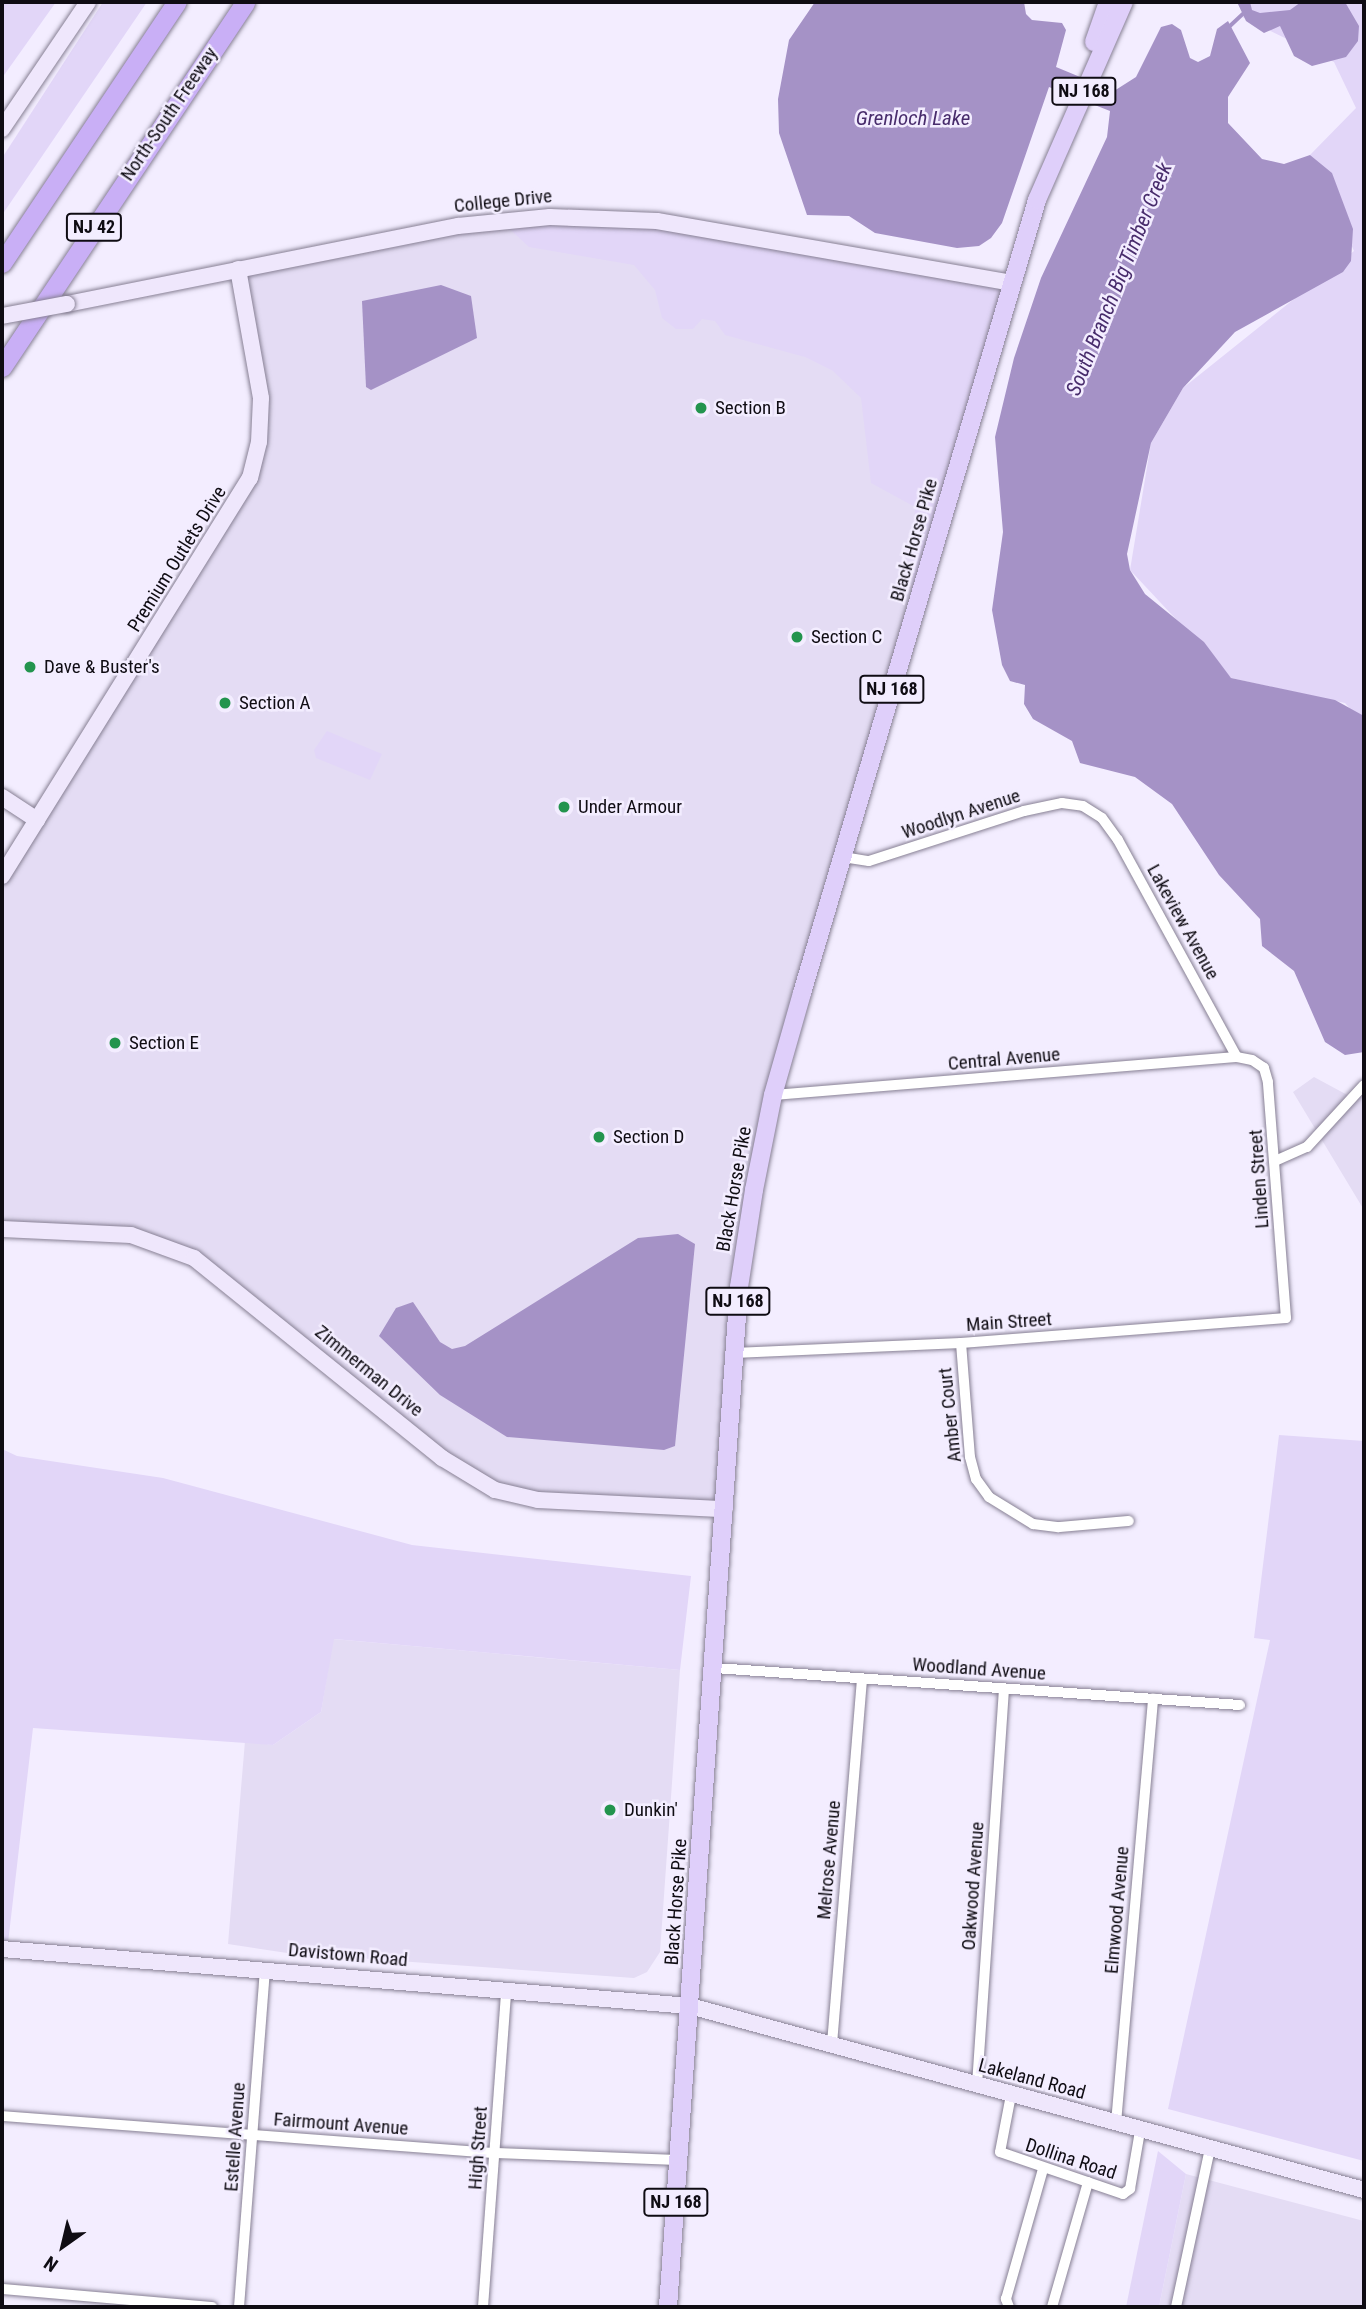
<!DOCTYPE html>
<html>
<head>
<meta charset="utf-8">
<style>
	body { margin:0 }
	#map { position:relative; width:1366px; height:2309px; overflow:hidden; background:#f3edff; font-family:"Roboto Condensed",sans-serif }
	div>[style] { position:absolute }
	.built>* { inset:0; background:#e4dcf4 }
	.green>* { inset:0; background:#e2d6f8 }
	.water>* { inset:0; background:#a592c6 }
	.stream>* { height:3.5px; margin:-1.75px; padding:0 1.75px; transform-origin:1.75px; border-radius:1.75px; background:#a592c6 }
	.roads { filter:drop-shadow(0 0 2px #878094) drop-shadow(0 0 2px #878094) }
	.street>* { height:10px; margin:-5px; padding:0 5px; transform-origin:5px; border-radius:5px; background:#fff }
	.secondary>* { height:16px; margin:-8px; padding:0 8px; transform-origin:8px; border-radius:8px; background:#efe7fc }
	.primary>* { height:18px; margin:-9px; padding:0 9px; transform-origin:9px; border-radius:9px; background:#dfcffa }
	.highway>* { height:19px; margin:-9.5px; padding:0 9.5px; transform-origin:9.5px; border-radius:9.5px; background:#c9aff6 }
	.bridges { filter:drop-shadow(0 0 2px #878094) drop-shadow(0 0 2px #878094) }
	.secondary-bridge>* { height:16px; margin:-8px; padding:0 8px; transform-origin:8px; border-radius:8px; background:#efe7fc }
	.dots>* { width:19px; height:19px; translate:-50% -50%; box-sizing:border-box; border:4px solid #f3edff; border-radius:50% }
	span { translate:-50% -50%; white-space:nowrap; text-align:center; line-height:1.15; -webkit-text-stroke:5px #f3edff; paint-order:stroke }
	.shield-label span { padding:2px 5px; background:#f3edff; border:2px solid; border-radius:5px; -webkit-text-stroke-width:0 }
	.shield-label { font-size:18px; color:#0f0c13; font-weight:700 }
	.street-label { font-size:19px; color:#0f0c13 }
	.poi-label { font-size:19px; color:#0f0c13 }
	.left { translate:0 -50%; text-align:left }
	.water-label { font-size:21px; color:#482c6c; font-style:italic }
	.frame { position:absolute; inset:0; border:4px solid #0f0c13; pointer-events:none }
	.north { position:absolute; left:28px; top:2211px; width:70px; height:70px; -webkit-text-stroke:5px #f3edff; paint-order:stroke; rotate:214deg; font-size:19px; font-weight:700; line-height:28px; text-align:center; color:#0f0c13 }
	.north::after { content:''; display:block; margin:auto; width:24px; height:32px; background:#0f0c13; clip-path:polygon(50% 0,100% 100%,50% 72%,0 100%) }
</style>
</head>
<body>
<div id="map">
	<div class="built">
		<i style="clip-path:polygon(550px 217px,1012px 283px,754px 1190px,725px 1509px,495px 1490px,173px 1247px,2px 1229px,2px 876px,210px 544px,259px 442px,238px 269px)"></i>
		<i style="clip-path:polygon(1314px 1077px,1353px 1098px,1364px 1085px,1364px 1210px,1293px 1092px)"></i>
		<i style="clip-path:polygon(333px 1639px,680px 1670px,660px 1952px,647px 1972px,634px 1978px,287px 1953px,228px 1944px,245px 1741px,273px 1745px,321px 1712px)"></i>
		<i style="clip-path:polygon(1186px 2174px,1364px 2221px,1364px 2307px,1159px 2307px)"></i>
	</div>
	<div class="green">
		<i style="clip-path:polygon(2px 2px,56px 2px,2px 78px)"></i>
		<i style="clip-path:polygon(103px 2px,147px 2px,2px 215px,2px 158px)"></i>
		<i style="clip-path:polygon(1242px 2px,1364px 2px,1364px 724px,1345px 703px,1231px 678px,1130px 570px,1151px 443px,1183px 388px,1354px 251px,1310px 155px,1356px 108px,1334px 62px,1242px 17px)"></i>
		<i style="clip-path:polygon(596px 216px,1012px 283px,911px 626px,915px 507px,871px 483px,861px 398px,833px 371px,805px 357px,725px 335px,715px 321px,702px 319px,693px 329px,676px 329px,662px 318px,655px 290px,634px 265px,529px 247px,501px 221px)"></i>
		<i style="clip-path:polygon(327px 731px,382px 754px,370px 780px,316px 758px,314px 750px)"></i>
		<i style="clip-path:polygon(1279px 1435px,1364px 1441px,1364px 2161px,1168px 2109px,1270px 1640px,1254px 1638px)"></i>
		<i style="clip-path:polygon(2px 1449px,17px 1456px,163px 1478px,412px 1545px,691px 1576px,680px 1670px,334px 1639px,321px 1712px,273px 1745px,33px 1728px,8px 1943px,2px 1942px)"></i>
		<i style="clip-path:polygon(1158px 2151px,1186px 2174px,1159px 2307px,1126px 2307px)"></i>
	</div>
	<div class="water">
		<i style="clip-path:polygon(815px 2px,1024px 2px,1026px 14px,1032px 20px,1062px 23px,1066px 30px,1056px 67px,1114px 91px,1136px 77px,1161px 27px,1172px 24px,1181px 30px,1190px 58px,1198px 62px,1210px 56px,1217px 29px,1228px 21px,1250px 63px,1228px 97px,1228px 123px,1262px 159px,1284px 164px,1310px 155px,1332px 173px,1353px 229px,1351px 261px,1343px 272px,1235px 332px,1183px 388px,1151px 443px,1127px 554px,1130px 570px,1145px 594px,1204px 642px,1231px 678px,1335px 700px,1364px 716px,1364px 1052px,1345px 1055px,1325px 1042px,1294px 971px,1262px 946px,1260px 919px,1219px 875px,1172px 804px,1135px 777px,1080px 763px,1072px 741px,1033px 719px,1024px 704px,1025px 685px,1010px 681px,1002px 665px,992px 610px,1003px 532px,995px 437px,1014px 358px,1041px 278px,1107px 137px,1110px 111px,1049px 87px,1002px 223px,991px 238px,979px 246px,957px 248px,875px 233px,849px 216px,807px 215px,779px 133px,778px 99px,789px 40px)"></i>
		<i style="clip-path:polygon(1237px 2px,1250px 2px,1252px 10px,1260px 13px,1290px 10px,1301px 2px,1345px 2px,1359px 26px,1358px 41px,1346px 57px,1312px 66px,1294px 56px,1280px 26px,1264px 33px,1246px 21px)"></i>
		<i style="clip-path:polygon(441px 285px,471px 296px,477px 338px,371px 390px,366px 387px,362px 301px)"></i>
		<i style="clip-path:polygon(678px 1234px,695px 1244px,675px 1446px,664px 1450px,507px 1437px,440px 1395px,379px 1336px,396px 1308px,413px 1302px,440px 1342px,452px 1349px,465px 1346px,638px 1238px)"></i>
	</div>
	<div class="stream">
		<i style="left:1230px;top:26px;width:19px;rotate:-43deg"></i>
	</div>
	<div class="roads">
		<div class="street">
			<i style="left:843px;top:857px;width:26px;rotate:9deg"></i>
			<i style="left:869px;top:861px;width:163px;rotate:-17.9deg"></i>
			<i style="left:1024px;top:811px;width:39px;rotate:-12deg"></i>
			<i style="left:1062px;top:803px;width:21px;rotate:8deg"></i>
			<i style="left:1083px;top:806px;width:22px;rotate:32deg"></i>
			<i style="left:1102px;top:818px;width:27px;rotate:54deg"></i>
			<i style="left:1118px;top:840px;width:247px;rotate:61.3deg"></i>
			<i style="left:1275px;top:1161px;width:35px;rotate:-24deg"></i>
			<i style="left:1307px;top:1147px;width:84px;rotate:-47.4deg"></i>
			<i style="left:961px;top:1343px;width:114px;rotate:85.5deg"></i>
			<i style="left:970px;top:1457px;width:23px;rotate:75deg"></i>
			<i style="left:976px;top:1479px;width:22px;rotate:54deg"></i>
			<i style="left:989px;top:1497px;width:52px;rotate:31.5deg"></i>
			<i style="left:1033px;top:1524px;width:26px;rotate:7deg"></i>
			<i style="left:1059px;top:1527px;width:70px;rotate:-4.9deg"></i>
			<i style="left:734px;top:1353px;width:227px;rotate:-2.5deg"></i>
			<i style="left:961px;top:1343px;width:326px;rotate:-4.4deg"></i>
			<i style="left:1286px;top:1318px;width:237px;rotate:-94.4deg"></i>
			<i style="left:1268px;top:1082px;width:15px;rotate:-106deg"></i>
			<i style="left:1264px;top:1068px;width:14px;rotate:-146deg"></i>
			<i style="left:1252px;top:1060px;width:15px;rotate:-169deg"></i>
			<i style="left:1237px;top:1057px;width:466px;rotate:175.3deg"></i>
			<i style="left:715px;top:1668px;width:526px;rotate:4.03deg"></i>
			<i style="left:832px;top:2044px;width:366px;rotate:-85.3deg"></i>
			<i style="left:977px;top:2085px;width:397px;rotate:-86.1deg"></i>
			<i style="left:1011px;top:2095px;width:58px;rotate:100.9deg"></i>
			<i style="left:1000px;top:2152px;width:130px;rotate:18.9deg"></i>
			<i style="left:1123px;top:2194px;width:9px;rotate:-36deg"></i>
			<i style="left:1130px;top:2189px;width:59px;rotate:-80.2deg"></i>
			<i style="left:2px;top:2116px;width:494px;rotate:4.3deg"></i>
			<i style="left:495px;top:2153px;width:184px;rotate:2.2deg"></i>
			<i style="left:1116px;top:2123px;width:426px;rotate:-85deg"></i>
			<i style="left:2px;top:2289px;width:211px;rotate:4.9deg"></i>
			<i style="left:239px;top:2307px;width:339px;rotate:-85.6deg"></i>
			<i style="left:483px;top:2307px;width:317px;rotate:-85.8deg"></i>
			<i style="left:1009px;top:2307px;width:9px;rotate:-111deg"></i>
			<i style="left:1006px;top:2299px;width:135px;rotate:-74.1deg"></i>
			<i style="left:1052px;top:2307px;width:130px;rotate:-73.9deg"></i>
			<i style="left:1176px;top:2307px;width:163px;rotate:-77.9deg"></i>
		</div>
		<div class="secondary">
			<i style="left:2px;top:129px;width:153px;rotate:-55.9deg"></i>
			<i style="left:67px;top:304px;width:399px;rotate:-11.3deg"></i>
			<i style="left:458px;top:226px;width:92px;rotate:-5.6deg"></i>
			<i style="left:550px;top:217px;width:107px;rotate:2.1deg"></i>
			<i style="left:657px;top:221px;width:360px;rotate:9.9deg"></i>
			<i style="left:2px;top:797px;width:42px;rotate:33.3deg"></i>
			<i style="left:2px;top:876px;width:469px;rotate:-58.1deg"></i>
			<i style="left:250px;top:478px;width:37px;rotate:-76deg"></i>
			<i style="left:259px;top:442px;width:44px;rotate:-87.4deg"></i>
			<i style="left:261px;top:398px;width:131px;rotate:-100.1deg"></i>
			<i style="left:2px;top:1229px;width:129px;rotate:2.7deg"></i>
			<i style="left:131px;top:1235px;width:67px;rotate:20.1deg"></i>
			<i style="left:194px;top:1258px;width:319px;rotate:38.9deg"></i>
			<i style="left:442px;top:1458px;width:62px;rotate:31.1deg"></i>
			<i style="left:495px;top:1490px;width:44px;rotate:13.1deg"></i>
			<i style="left:538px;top:1500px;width:187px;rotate:2.8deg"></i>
			<i style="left:2px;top:1949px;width:690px;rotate:4.74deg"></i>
			<i style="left:690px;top:2006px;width:699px;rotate:15.27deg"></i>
		</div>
		<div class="primary">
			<i style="left:1094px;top:42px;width:42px;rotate:-70.7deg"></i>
			<i style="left:668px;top:2307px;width:1022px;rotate:-86.02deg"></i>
			<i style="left:739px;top:1287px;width:98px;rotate:-81.2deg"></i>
			<i style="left:754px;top:1190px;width:97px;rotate:-78.7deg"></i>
			<i style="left:773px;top:1095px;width:106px;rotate:-74.1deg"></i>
			<i style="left:802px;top:993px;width:827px;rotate:-73.49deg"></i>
			<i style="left:1037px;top:200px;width:216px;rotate:-66.3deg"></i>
		</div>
		<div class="highway">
			<i style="left:2px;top:263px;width:314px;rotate:-56.2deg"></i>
			<i style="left:2px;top:367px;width:438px;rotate:-56.3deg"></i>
		</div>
	</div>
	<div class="bridges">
		<div class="secondary-bridge">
			<i style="left:2px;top:316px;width:66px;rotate:-10.5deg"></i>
		</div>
	</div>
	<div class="dots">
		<i style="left:701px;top:408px;background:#23944e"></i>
		<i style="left:797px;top:637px;background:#23944e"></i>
		<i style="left:30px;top:667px;background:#23944e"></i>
		<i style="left:225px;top:703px;background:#23944e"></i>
		<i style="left:564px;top:807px;background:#23944e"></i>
		<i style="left:115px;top:1043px;background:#23944e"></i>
		<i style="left:599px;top:1137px;background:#23944e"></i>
		<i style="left:610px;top:1810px;background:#23944e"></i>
	</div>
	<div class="shield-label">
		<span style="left:1084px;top:91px">NJ 168</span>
		<span style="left:94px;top:227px">NJ 42</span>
		<span style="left:892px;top:689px">NJ 168</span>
		<span style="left:738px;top:1301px">NJ 168</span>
		<span style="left:676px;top:2202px">NJ 168</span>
	</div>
	<div class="street-label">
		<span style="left:169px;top:114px;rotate:-56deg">North-South Freeway</span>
		<span style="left:503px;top:201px;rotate:-6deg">College Drive</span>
		<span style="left:914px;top:540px;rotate:-74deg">Black Horse Pike</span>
		<span style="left:177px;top:559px;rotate:-58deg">Premium Outlets Drive</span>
		<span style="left:961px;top:814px;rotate:-18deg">Woodlyn Avenue</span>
		<span style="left:1183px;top:922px;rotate:61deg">Lakeview Avenue</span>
		<span style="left:1004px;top:1059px;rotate:-5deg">Central Avenue</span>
		<span style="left:1259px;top:1179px;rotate:-94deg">Linden Street</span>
		<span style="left:734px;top:1189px;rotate:-80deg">Black Horse Pike</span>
		<span style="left:1009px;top:1322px;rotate:-4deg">Main Street</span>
		<span style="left:369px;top:1371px;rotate:39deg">Zimmerman Drive</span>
		<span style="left:950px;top:1415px;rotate:-96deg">Amber Court</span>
		<span style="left:979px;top:1669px;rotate:4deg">Woodland Avenue</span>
		<span style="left:829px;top:1860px;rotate:-85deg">Melrose Avenue</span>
		<span style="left:973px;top:1886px;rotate:-86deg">Oakwood Avenue</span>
		<span style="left:676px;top:1902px;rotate:-86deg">Black Horse Pike</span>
		<span style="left:1117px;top:1910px;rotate:-85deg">Elmwood Avenue</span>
		<span style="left:348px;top:1955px;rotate:5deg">Davistown Road</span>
		<span style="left:1032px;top:2079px;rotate:15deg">Lakeland Road</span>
		<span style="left:341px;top:2124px;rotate:4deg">Fairmount Avenue</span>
		<span style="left:235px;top:2137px;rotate:-86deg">Estelle Avenue</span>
		<span style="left:478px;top:2148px;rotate:-86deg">High Street</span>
		<span style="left:1071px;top:2159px;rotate:18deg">Dollina Road</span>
	</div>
	<div class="poi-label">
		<span class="left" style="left:715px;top:408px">Section B</span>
		<span class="left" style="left:811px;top:637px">Section C</span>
		<span class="left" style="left:44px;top:667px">Dave &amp; Buster's</span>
		<span class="left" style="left:239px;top:703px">Section A</span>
		<span class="left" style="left:578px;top:807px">Under Armour</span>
		<span class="left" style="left:129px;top:1043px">Section E</span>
		<span class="left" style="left:613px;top:1137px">Section D</span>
		<span class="left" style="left:624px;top:1810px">Dunkin'</span>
	</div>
	<div class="water-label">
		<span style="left:913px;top:118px">Grenloch Lake</span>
		<span style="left:1119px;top:279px;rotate:-68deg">South Branch Big Timber Creek</span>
	</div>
	<div class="frame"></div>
	<div class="north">N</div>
</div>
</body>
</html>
